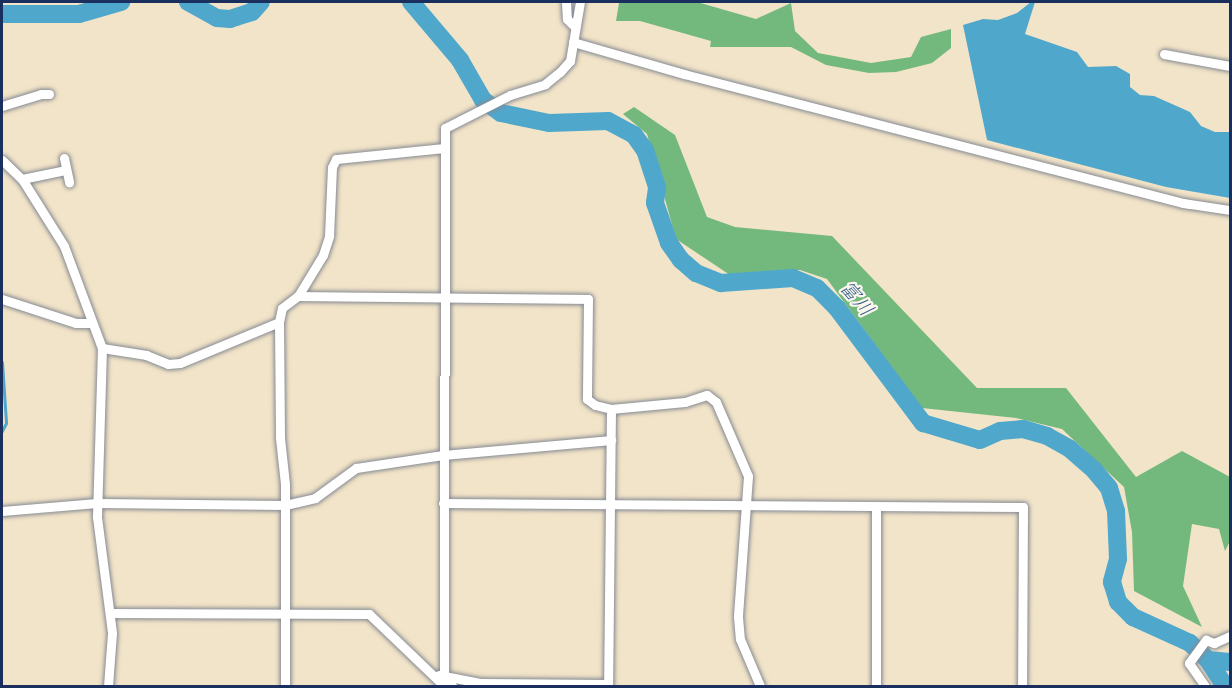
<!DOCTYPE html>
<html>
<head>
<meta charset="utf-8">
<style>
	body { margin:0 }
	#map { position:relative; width:1232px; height:688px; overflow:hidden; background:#f2e4c8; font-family:Mynerve,"Klee One",sans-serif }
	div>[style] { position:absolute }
	.forest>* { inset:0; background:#73b97e }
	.water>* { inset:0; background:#4fa8cc }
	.stream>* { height:3px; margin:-1.5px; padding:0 1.5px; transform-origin:1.5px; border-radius:1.5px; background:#4fa8cc }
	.river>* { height:18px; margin:-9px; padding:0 9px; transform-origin:9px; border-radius:9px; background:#4fa8cc }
	.roads { filter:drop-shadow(0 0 2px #868a93) drop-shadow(0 0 2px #868a93) }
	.minor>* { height:9px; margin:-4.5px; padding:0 4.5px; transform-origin:4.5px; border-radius:4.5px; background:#fff }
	span { translate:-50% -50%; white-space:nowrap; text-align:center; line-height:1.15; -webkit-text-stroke:4.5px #fbf7ec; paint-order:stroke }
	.water-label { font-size:20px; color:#2d5984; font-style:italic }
	.frame { position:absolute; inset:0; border:3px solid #1b2f5e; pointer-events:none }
</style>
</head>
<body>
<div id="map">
	<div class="forest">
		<i style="clip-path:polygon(697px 2px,756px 19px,791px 3px,795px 31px,818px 53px,871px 63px,911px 57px,921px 37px,951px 29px,951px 48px,932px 63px,896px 72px,869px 73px,826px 65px,791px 47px,710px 47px,711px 41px,640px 21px,616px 21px,619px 3px)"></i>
		<i style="clip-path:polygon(634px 107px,675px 135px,707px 217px,735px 227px,832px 236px,977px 388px,1066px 388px,1136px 477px,1182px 451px,1230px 477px,1230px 541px,1225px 551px,1219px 529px,1192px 524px,1183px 586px,1202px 627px,1134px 591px,1132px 532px,1124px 487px,1062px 429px,1016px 418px,922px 408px,827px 279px,800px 270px,730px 275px,676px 239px,647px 134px,623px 114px)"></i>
	</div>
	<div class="water">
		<i style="clip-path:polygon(1031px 2px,1035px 2px,1025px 34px,1077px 52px,1088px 67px,1116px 66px,1130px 74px,1130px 87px,1140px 95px,1154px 96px,1190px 112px,1201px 126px,1215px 132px,1230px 132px,1230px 198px,1166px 187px,987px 140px,963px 25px,983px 19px,998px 20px,1017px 13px)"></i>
	</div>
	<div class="stream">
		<i style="left:2px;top:362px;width:61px;rotate:86.2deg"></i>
		<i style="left:6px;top:423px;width:9px;rotate:117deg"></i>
	</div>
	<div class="river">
		<i style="left:188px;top:2px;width:33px;rotate:29deg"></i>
		<i style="left:217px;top:18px;width:13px;rotate:4deg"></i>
		<i style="left:230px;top:19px;width:23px;rotate:-18deg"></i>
		<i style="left:252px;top:12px;width:13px;rotate:-48deg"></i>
		<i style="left:411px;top:2px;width:76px;rotate:49.8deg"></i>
		<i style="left:460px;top:60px;width:46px;rotate:60.1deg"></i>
		<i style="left:483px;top:100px;width:22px;rotate:36deg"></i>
		<i style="left:501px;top:113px;width:49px;rotate:11.8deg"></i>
		<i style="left:549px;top:123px;width:59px;rotate:-1.9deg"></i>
		<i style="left:608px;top:121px;width:30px;rotate:28deg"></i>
		<i style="left:634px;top:135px;width:19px;rotate:54deg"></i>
		<i style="left:645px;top:150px;width:40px;rotate:72deg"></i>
		<i style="left:657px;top:188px;width:15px;rotate:98deg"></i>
		<i style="left:655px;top:203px;width:42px;rotate:70.7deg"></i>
		<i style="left:669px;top:243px;width:21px;rotate:55deg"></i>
		<i style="left:681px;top:260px;width:20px;rotate:41deg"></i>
		<i style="left:696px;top:273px;width:27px;rotate:22deg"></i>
		<i style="left:721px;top:283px;width:72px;rotate:-4deg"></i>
		<i style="left:793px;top:278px;width:26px;rotate:23deg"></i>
		<i style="left:817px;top:288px;width:28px;rotate:45deg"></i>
		<i style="left:837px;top:308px;width:144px;rotate:53.2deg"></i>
		<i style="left:923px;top:423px;width:59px;rotate:16.6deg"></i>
		<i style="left:980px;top:440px;width:22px;rotate:-24deg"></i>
		<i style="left:1000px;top:431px;width:23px;rotate:-5deg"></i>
		<i style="left:1023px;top:429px;width:25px;rotate:16deg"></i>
		<i style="left:1047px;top:436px;width:26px;rotate:29deg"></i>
		<i style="left:1070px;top:449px;width:32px;rotate:41deg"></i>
		<i style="left:1094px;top:470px;width:23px;rotate:50deg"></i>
		<i style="left:1109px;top:488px;width:24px;rotate:73deg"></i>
		<i style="left:1116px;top:511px;width:48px;rotate:87.6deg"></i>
		<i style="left:1118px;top:559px;width:24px;rotate:105deg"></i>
		<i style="left:1112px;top:582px;width:21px;rotate:73deg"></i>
		<i style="left:1118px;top:602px;width:21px;rotate:45deg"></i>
		<i style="left:1133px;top:617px;width:63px;rotate:24.5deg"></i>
		<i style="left:1190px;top:643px;width:25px;rotate:43deg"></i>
		<i style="left:1208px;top:660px;width:31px;rotate:57deg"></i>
		<i style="left:2px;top:14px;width:77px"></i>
		<i style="left:79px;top:14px;width:44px;rotate:-15.9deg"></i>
		<i style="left:1208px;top:660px;width:22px;rotate:5deg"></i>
	</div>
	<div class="roads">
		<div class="minor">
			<i style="left:566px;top:2px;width:17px;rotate:87deg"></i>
			<i style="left:567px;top:19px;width:10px;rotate:45deg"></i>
			<i style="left:573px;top:42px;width:116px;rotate:16.1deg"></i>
			<i style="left:684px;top:74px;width:515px;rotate:14.49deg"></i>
			<i style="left:1183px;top:203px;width:48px;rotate:8.5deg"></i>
			<i style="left:1164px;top:54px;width:67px;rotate:10.3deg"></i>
			<i style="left:2px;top:106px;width:41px;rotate:-17.1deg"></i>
			<i style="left:41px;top:94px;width:8px"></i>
			<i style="left:64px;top:158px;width:25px;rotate:78deg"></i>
			<i style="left:2px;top:160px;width:28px;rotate:44deg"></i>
			<i style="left:22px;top:179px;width:79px;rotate:57.9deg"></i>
			<i style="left:64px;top:246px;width:109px;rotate:69.6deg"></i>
			<i style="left:102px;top:348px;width:169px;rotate:91.7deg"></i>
			<i style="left:97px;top:517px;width:117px;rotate:82.6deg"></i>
			<i style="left:112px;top:633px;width:53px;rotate:94.3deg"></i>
			<i style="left:22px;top:179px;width:45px;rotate:-11.6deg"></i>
			<i style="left:298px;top:296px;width:48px;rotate:-58.6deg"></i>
			<i style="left:323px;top:255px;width:20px;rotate:-72deg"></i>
			<i style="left:329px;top:236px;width:69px;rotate:-87.5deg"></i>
			<i style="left:332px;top:167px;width:9px;rotate:-63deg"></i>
			<i style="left:336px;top:159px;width:109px;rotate:-5.8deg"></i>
			<i style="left:2px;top:299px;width:78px;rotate:18deg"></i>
			<i style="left:76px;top:323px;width:15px"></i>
			<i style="left:279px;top:322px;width:116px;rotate:89.5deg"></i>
			<i style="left:280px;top:438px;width:46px;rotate:83.8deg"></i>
			<i style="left:285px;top:484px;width:202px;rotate:90deg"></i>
			<i style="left:102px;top:348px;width:45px;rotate:9deg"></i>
			<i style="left:146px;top:355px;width:24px;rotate:22deg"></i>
			<i style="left:168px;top:364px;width:12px;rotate:-5deg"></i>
			<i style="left:180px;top:363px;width:107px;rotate:-22.5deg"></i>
			<i style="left:279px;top:322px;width:14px;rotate:-78deg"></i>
			<i style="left:282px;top:308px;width:20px;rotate:-37deg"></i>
			<i style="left:298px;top:296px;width:290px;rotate:0.6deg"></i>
			<i style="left:588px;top:299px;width:100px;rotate:90.6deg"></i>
			<i style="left:587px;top:399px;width:10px;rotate:37deg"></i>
			<i style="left:595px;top:405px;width:16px;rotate:14deg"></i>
			<i style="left:611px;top:409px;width:277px;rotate:90.6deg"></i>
			<i style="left:611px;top:409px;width:74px;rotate:-5.4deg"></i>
			<i style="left:685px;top:402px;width:23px;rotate:-18deg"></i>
			<i style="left:707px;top:395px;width:11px;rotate:38deg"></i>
			<i style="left:716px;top:402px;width:81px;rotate:66.6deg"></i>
			<i style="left:748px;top:476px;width:141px;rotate:94.1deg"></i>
			<i style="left:738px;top:617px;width:22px;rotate:85deg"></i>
			<i style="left:740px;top:639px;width:51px;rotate:66.9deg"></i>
			<i style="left:443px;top:503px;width:580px;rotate:0.4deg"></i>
			<i style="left:1023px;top:507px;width:179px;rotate:90.3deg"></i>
			<i style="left:2px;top:511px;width:95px;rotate:-4.8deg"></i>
			<i style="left:97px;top:503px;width:188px;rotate:0.6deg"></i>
			<i style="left:285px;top:505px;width:31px;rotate:-13deg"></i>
			<i style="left:315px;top:498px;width:51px;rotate:-36.2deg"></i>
			<i style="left:356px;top:468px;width:88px;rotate:-8.5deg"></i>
			<i style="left:443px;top:455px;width:169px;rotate:-5.1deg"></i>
			<i style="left:110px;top:613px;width:259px;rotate:0.2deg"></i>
			<i style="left:369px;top:614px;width:98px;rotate:43.8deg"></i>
			<i style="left:440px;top:682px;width:13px;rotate:18deg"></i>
			<i style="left:439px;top:675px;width:43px;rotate:10.8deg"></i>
			<i style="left:481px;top:683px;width:127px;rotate:0.5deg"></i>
			<i style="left:444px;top:675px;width:547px;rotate:-89.9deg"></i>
			<i style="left:445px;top:128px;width:73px;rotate:-26.9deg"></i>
			<i style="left:510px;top:95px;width:37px;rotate:-17deg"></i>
			<i style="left:545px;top:84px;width:19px;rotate:-39deg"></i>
			<i style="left:560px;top:72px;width:15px;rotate:-48deg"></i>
			<i style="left:570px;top:61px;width:60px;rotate:-80.4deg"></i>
			<i style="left:876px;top:686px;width:179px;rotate:-90deg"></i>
			<i style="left:1205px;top:686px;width:28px;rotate:-125deg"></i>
			<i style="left:1189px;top:663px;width:29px;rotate:-54deg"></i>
			<i style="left:1206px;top:640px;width:9px;rotate:21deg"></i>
			<i style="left:1214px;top:643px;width:17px;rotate:-24deg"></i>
		</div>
	</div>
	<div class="water-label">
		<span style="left:856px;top:299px;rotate:50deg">富川</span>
	</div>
	<div class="frame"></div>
</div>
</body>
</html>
